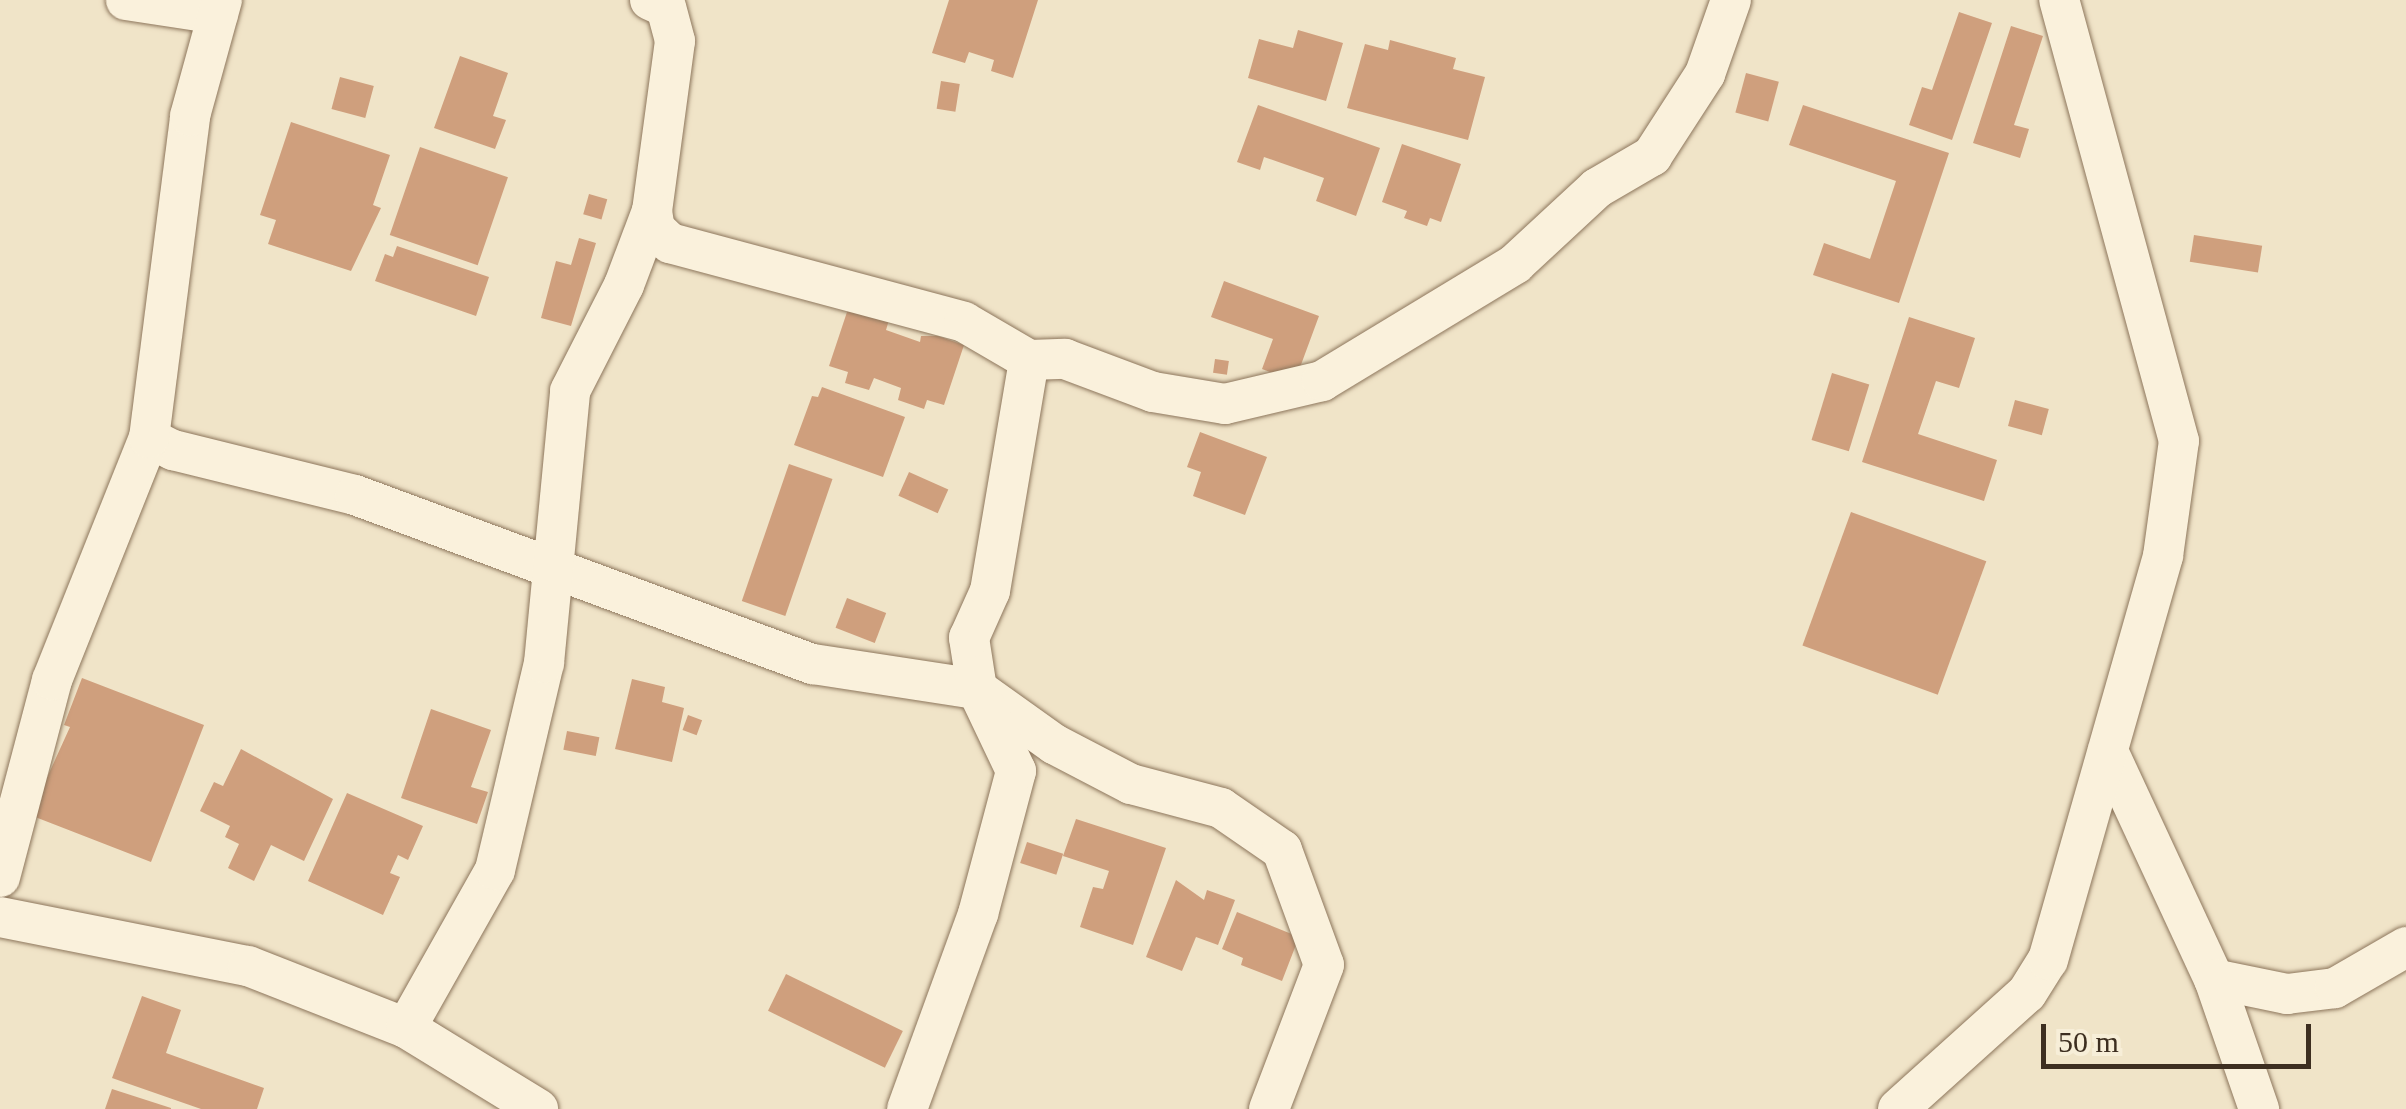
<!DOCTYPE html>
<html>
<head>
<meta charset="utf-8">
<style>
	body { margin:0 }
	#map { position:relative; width:2406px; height:1109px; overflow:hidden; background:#f0e4c8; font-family:Georgia,serif }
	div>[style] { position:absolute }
	.building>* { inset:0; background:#cf9f7d; transform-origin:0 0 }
	.roads { filter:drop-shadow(0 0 2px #8d765c) drop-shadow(0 0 2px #8d765c) }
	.street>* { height:40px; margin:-20px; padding:0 20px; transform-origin:20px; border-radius:20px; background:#faf1dc }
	span { translate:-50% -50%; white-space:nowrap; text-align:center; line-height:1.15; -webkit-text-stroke:10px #f7eed8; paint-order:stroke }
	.scale { position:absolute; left:2041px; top:1024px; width:270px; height:45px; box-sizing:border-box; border:5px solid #3d2e20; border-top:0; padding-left:12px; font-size:30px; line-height:35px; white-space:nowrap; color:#3d2e20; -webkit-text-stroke:8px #f7eed8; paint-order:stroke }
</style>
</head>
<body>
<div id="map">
	<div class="building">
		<i style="clip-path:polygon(949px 0,1038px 0,1013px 78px,991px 71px,994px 60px,969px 52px,965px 63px,932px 53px)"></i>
		<i style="clip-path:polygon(1959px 12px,1992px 23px,1952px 140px,1909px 125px,1922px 87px,1932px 90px)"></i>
		<i style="clip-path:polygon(2011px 26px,2043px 36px,2014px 125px,2029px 129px,2020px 158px,1973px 143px)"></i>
		<i style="clip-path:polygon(1298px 30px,1343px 43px,1326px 101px,1248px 78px,1259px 39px,1293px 48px)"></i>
		<i style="clip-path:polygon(1390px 40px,1456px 58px,1453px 69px,1485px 77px,1468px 140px,1347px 108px,1365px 44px,1388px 50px)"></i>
		<i style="clip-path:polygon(460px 56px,508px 73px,493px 116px,506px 120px,495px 149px,434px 128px)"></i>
		<i style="left:1746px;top:73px;width:34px;height:41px;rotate:15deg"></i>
		<i style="left:340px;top:77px;width:35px;height:33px;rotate:15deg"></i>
		<i style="left:941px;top:81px;width:19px;height:28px;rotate:9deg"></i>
		<i style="clip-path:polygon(1258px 105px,1380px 148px,1356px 216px,1316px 201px,1324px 178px,1264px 157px,1260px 170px,1237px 162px)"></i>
		<i style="clip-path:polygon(1803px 105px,1949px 153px,1899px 303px,1813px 275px,1824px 243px,1870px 259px,1896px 181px,1789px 145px)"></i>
		<i style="clip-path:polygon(291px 122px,390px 155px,373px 205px,381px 208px,351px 271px,268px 244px,276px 220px,260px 215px)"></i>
		<i style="clip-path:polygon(1402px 144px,1461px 164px,1441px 222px,1430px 218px,1427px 226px,1404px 218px,1407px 211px,1382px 202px)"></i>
		<i style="left:420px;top:147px;width:93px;height:93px;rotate:19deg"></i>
		<i style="left:589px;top:194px;width:19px;height:21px;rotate:16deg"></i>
		<i style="left:2194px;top:235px;width:69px;height:27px;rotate:9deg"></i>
		<i style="clip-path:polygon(579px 238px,596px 243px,571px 326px,541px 318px,556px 261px,571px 265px)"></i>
		<i style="clip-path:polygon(397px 246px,489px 277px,476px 316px,375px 281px,385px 254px,393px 257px)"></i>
		<i style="clip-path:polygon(1224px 281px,1319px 316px,1295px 381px,1262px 369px,1273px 339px,1211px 317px)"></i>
		<i style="clip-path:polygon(849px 306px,889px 320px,886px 330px,920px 342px,921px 336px,938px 336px,964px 345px,944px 405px,927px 400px,924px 409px,898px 400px,901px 388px,874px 378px,869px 390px,845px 383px,848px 372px,829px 366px)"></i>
		<i style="clip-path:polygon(1909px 317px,1975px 338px,1959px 388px,1936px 381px,1918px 434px,1997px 460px,1984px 501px,1862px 462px)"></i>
		<i style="left:1215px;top:359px;width:14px;height:14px;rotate:8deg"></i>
		<i style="left:1832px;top:373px;width:39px;height:70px;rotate:17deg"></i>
		<i style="clip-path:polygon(822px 387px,905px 417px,883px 477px,794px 445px,812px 396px,818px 397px)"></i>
		<i style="left:2015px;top:400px;width:35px;height:27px;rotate:15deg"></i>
		<i style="clip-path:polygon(1200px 432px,1267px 457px,1245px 515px,1193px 496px,1201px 472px,1187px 467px)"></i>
		<i style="left:789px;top:464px;width:46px;height:145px;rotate:19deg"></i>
		<i style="left:909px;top:472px;width:43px;height:26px;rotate:24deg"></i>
		<i style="left:1851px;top:512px;width:144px;height:142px;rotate:20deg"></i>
		<i style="left:847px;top:598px;width:42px;height:32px;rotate:21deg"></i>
		<i style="clip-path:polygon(82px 678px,204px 725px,151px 862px,30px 815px,70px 727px,64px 725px)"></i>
		<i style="clip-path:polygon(632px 679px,665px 687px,662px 702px,684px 708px,672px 762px,615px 749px)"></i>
		<i style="clip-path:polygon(431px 709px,491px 730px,471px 787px,488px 792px,477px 824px,401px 798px)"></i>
		<i style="left:688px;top:715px;width:15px;height:16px;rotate:20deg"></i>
		<i style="left:567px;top:731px;width:33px;height:19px;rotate:11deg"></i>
		<i style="clip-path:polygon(241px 749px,333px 799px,304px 861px,271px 845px,254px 881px,228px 868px,239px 844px,225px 837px,230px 826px,200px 811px,214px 782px,223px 786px)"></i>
		<i style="clip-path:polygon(347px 793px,423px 826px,408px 860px,398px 855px,390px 873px,400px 877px,383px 915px,308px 881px)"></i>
		<i style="clip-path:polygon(1076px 819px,1166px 848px,1133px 945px,1080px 927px,1093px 887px,1103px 889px,1109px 871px,1063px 856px)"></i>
		<i style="left:1027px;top:842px;width:38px;height:22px;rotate:18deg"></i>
		<i style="clip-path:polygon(1176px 880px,1204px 900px,1207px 890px,1235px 900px,1218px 945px,1196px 937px,1182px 971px,1146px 957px)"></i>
		<i style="clip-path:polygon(1237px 912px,1299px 937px,1282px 981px,1241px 965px,1243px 958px,1222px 949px)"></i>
		<i style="left:786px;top:974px;width:130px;height:41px;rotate:26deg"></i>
		<i style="clip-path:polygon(142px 996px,181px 1010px,166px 1053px,264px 1088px,257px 1109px,201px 1109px,112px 1078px)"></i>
		<i style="clip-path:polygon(112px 1089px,171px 1108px,171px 1109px,105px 1109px)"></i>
	</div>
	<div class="roads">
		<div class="street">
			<i style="left:126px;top:0;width:93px;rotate:8.7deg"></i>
			<i style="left:650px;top:0;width:17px;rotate:24deg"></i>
			<i style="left:666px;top:7px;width:35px;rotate:75deg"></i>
			<i style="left:675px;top:41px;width:172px;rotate:97.7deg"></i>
			<i style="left:652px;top:211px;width:18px;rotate:81deg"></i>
			<i style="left:655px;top:229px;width:21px;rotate:43deg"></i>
			<i style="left:670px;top:243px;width:304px;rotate:15deg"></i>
			<i style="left:964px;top:322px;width:75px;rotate:30.3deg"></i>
			<i style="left:1029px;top:360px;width:36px;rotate:-2deg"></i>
			<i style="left:1065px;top:359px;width:94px;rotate:20.6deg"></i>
			<i style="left:1153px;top:392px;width:73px;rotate:9.5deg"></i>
			<i style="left:1225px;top:404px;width:100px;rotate:-13.3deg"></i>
			<i style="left:1322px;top:381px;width:226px;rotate:-31.2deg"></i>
			<i style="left:1515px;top:264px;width:112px;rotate:-42.8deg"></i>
			<i style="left:1597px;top:188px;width:64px;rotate:-30.2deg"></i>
			<i style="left:1652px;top:156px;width:98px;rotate:-57.1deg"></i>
			<i style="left:1705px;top:74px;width:78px;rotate:-70.6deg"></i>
			<i style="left:149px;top:438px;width:27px;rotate:27deg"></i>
			<i style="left:173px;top:450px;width:187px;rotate:13.9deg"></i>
			<i style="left:355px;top:495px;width:488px;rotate:20.3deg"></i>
			<i style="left:813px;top:664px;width:166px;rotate:8.7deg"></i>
			<i style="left:977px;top:689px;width:95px;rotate:35.5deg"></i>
			<i style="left:1054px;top:744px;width:87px;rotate:27.5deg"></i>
			<i style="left:1131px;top:784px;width:93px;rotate:14.9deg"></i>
			<i style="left:1221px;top:808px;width:74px;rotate:34.5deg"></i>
			<i style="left:1282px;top:850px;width:122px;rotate:69.9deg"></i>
			<i style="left:1324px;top:965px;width:154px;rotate:110.9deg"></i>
			<i style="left:2108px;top:751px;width:251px;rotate:65.1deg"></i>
			<i style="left:2214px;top:979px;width:138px;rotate:70.9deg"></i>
			<i style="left:0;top:877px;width:204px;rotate:-75.2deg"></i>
			<i style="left:52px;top:680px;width:261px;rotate:-68.2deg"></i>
			<i style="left:149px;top:438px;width:325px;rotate:-82.7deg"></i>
			<i style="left:190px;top:116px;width:120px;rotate:-74.6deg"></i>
			<i style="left:0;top:917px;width:253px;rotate:11.2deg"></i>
			<i style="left:248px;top:966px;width:170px;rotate:21.4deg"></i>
			<i style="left:406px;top:1028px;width:155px;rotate:31.5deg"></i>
			<i style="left:2214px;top:979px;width:75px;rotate:11.6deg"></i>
			<i style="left:2287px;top:994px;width:48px;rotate:-7.1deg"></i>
			<i style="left:2335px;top:988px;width:82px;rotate:-30deg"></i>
			<i style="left:406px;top:1028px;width:181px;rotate:-60.6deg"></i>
			<i style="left:495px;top:870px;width:213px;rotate:-76.7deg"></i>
			<i style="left:544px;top:663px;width:273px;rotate:-84.5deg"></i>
			<i style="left:570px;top:391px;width:119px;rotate:-63deg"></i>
			<i style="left:624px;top:285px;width:79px;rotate:-69.3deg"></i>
			<i style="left:907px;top:1109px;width:208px;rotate:-70deg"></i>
			<i style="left:978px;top:914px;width:148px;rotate:-75.1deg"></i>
			<i style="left:1016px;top:771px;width:91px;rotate:-115.4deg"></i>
			<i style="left:977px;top:689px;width:52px;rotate:-98.9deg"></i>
			<i style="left:969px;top:638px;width:51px;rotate:-65.9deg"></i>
			<i style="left:990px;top:591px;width:234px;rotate:-80.4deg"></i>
			<i style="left:1898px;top:1109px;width:173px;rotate:-42deg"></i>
			<i style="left:2027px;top:993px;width:39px;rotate:-58deg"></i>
			<i style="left:2048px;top:960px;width:420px;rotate:-74.1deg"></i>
			<i style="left:2163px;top:556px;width:116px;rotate:-82.1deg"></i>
			<i style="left:2179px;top:441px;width:457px;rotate:-105.2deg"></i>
		</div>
	</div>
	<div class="scale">50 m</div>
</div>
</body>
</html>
